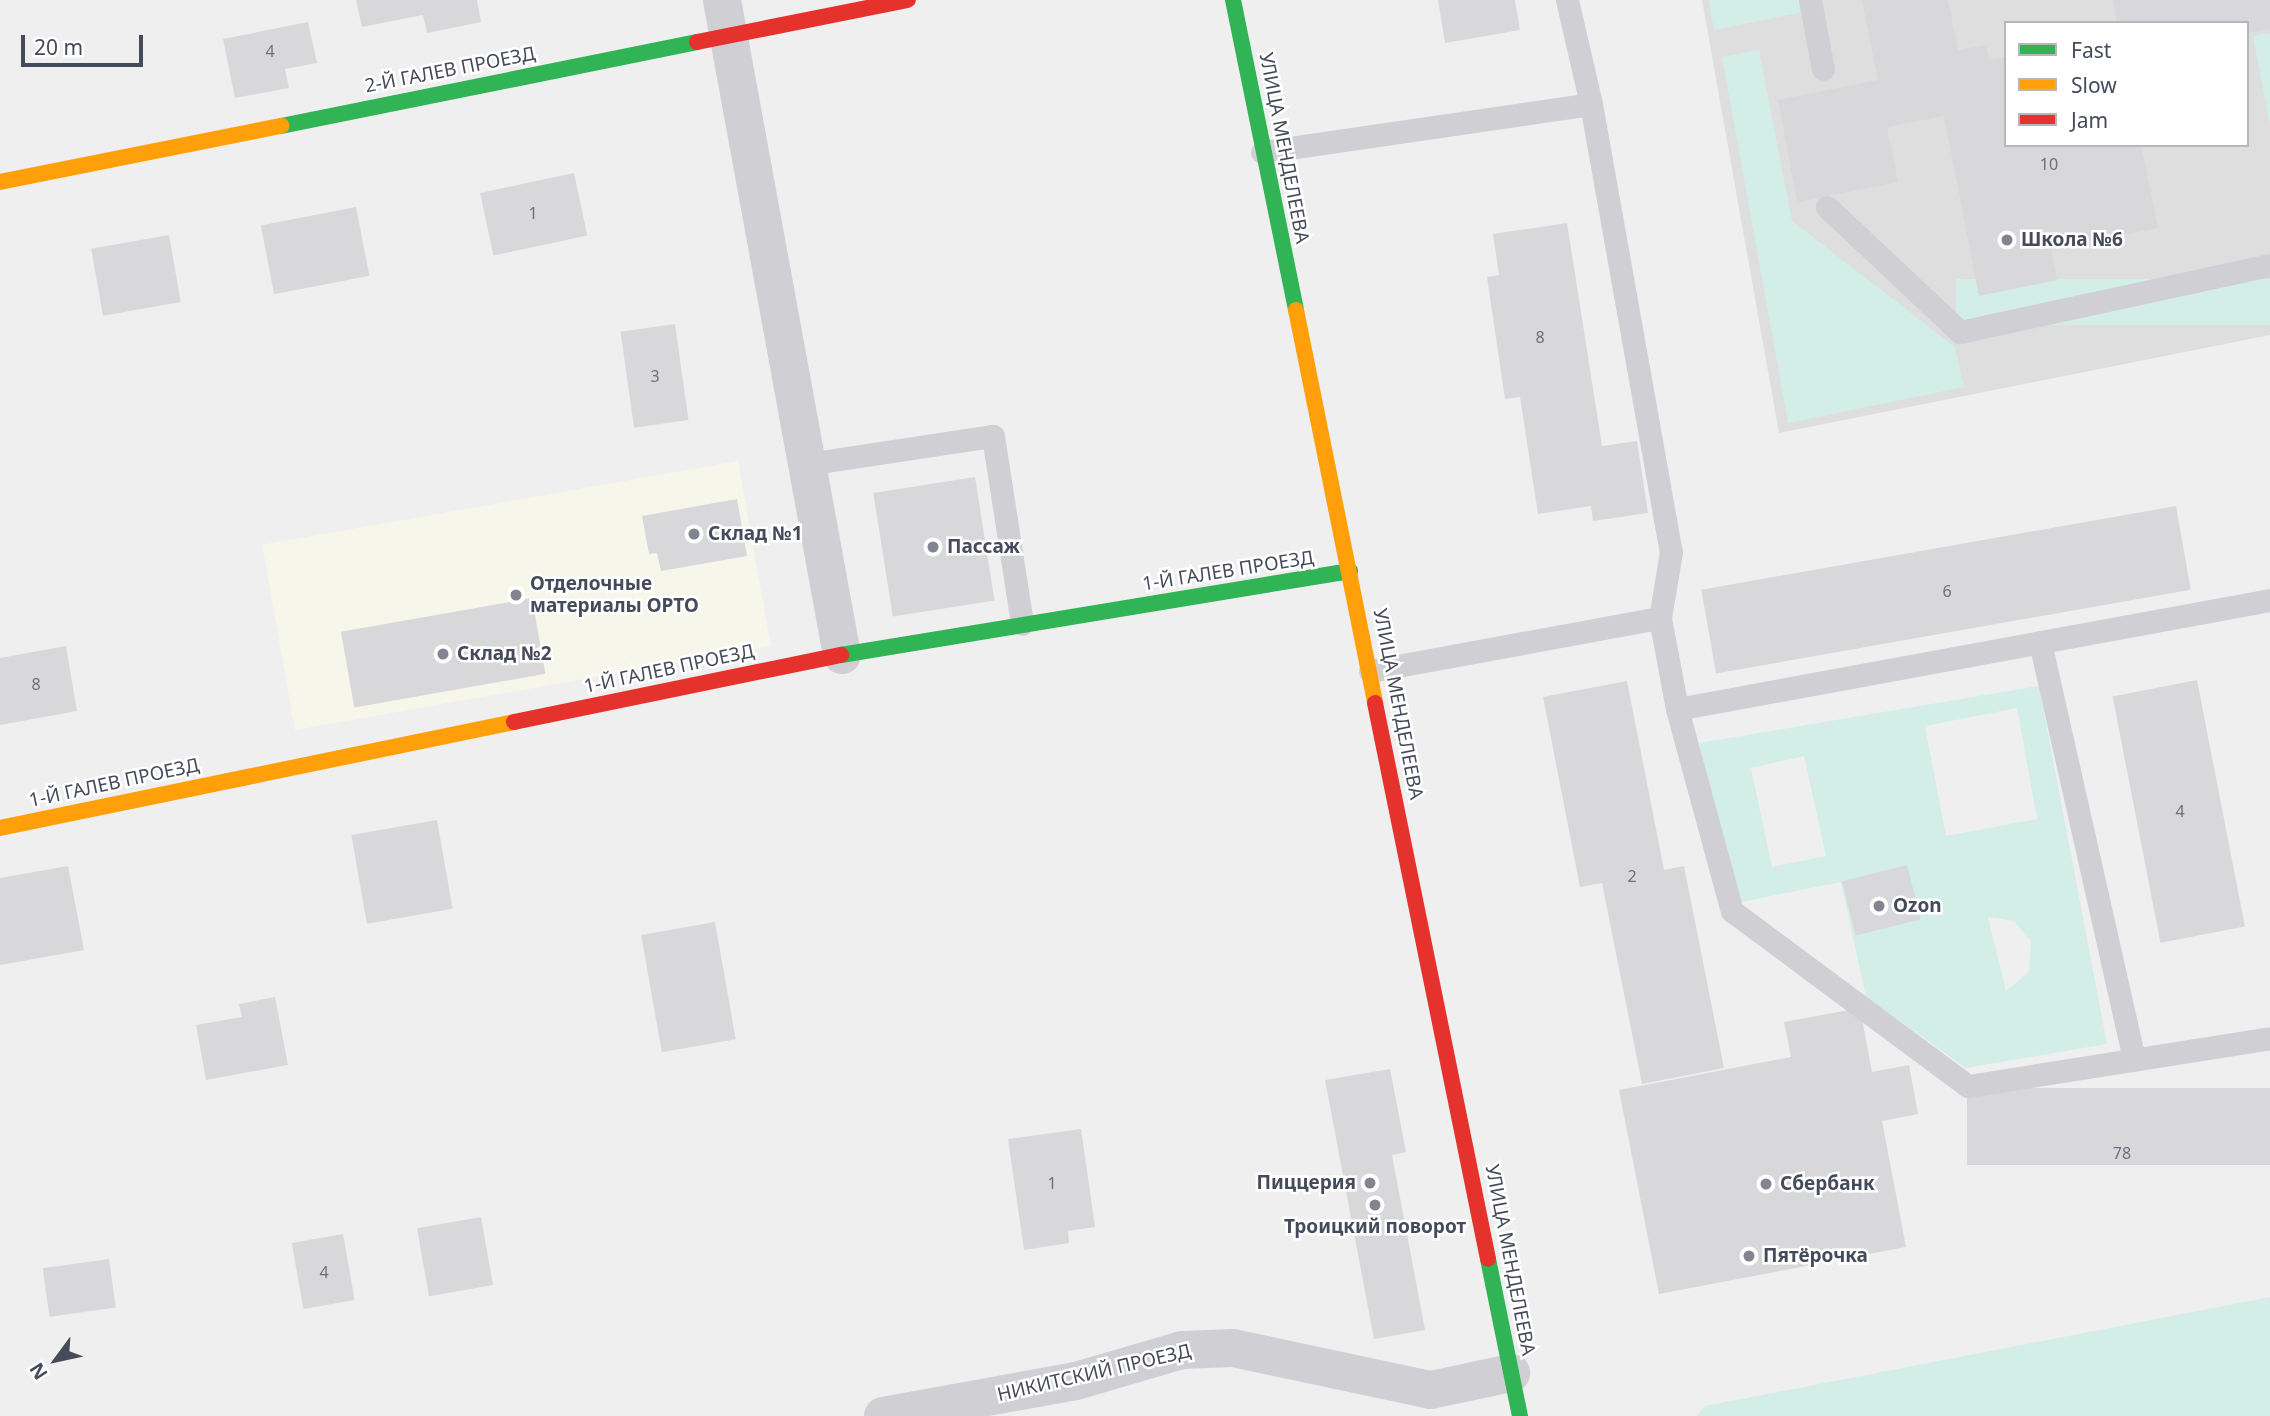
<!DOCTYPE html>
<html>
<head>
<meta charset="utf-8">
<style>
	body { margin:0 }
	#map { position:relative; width:2270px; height:1416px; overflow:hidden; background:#f0efef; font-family:"Noto Sans",sans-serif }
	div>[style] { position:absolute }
	.commercial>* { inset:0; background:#f6f6eb; transform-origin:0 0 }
	.education>* { inset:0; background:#dededf }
	.green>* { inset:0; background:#d3eee6; transform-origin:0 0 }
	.building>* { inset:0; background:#d8d8db; transform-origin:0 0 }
	.lane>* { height:23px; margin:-11.5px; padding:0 11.5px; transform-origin:11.5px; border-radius:11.5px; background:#d0d0d4 }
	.street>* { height:38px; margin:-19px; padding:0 19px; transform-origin:19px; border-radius:19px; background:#d0d0d4 }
	.fast>* { height:16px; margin:-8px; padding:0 8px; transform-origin:8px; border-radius:8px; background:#30b455 }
	.slow>* { height:16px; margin:-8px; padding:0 8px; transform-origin:8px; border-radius:8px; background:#ff9f0a }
	.jam>* { height:16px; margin:-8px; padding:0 8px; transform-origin:8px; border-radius:8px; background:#e5322d }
	.dots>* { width:19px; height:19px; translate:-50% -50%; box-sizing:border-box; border:4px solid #fff; border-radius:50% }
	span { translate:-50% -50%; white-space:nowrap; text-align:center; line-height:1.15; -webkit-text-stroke:5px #fff; paint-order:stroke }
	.number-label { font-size:16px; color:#6c707c }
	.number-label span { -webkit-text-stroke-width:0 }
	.street-label { font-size:19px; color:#464b5b }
	.poi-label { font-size:19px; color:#464b5b; font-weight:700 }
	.left { translate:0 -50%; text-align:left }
	.right { translate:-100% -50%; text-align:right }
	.legend { position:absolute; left:2004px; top:21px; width:245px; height:126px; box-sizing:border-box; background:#fff; border:2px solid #b5b7bd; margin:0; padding:9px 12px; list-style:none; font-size:21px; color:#464b5b }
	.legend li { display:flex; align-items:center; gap:14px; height:35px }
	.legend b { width:35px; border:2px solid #b5b7bd }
	.north { position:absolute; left:21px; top:1325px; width:70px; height:70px; -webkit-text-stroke:5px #fff; paint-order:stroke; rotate:237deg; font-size:19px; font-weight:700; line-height:28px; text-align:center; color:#464b5b }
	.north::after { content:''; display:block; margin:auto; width:24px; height:32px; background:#464b5b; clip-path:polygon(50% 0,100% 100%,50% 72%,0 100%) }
	.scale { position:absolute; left:21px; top:35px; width:122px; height:32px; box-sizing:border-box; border:4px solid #464b5b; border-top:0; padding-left:9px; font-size:21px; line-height:24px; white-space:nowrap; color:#464b5b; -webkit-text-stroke:5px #fff; paint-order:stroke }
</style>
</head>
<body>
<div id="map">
	<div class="commercial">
		<i style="left:738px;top:461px;width:188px;height:483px;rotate:80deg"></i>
	</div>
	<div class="education">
		<i style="clip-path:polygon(evenodd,1702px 0,2270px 0,2270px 335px,1779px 433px,1702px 0,2006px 23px,2247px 23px,2247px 145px,2006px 145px,2006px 23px)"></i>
	</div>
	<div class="green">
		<i style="clip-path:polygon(1709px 0,1801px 0,1803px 12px,1714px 30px)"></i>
		<i style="clip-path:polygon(2270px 33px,2270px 126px,2253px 36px)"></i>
		<i style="clip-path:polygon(1759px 50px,1792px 221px,1955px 347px,1964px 387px,1788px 423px,1722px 57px)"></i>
		<i style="left:2270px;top:279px;width:46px;height:314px;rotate:90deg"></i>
		<i style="clip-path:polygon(evenodd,2039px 686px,2107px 1044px,1966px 1068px,1866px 997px,1841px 882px,1736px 903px,1699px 743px,2039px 686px,2017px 708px,2037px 819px,1946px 836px,1925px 726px,2017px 708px,2039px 686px,1804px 756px,1826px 856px,1772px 867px,1751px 768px,1804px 756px,2039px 686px,1843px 881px,1919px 919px,1856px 934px,1843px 881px,2039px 686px,1988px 917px,2014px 921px,2031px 941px,2029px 972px,2006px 991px,1988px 917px)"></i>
		<i style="clip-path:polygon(2270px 1297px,2270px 1416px,1697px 1416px,1705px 1406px)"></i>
	</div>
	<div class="building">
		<i style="clip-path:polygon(356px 0,477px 0,481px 22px,427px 33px,423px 15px,362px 27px)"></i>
		<i style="clip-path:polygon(1438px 0,1515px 0,1520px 30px,1445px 43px)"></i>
		<i style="clip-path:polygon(1862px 0,1948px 0,1958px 50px,1986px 45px,1989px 60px,2006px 57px,2006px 145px,2141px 145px,2158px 228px,2051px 249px,2057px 280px,1979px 296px,1944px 116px,1887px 127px,1898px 182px,1797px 202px,1778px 100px,1878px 80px)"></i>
		<i style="clip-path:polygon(2113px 0,2270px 0,2270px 29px,2247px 33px,2247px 23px,2117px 23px)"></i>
		<i style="clip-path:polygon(308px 22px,317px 63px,285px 69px,289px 88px,235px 98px,223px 39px)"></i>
		<i style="left:574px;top:173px;width:64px;height:96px;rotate:78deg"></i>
		<i style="left:356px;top:207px;width:70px;height:97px;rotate:79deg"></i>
		<i style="clip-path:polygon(1567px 223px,1602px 446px,1637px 441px,1648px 513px,1593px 521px,1591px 506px,1538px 514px,1520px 397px,1505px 399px,1487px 277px,1499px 275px,1493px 234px)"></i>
		<i style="left:169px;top:235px;width:68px;height:79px;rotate:80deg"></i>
		<i style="left:675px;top:324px;width:97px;height:55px;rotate:82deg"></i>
		<i style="left:975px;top:477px;width:125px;height:103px;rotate:81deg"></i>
		<i style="clip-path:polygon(737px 499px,747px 556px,661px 571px,657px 553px,649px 554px,642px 516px)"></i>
		<i style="left:2176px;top:506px;width:85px;height:482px;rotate:80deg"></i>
		<i style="left:532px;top:598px;width:77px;height:194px;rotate:80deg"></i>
		<i style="clip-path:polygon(66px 646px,77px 711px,0 725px,0 658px)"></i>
		<i style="left:2197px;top:680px;width:251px;height:86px;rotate:79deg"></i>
		<i style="clip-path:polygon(1627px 681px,1664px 870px,1684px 866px,1724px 1068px,1642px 1084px,1602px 883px,1580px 887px,1543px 697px)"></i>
		<i style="left:437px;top:820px;width:90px;height:87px;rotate:80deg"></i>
		<i style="left:1907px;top:865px;width:56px;height:67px;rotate:76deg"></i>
		<i style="clip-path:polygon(68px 866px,84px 950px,0 965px,0 878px)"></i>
		<i style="left:715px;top:922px;width:119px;height:75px;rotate:80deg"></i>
		<i style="clip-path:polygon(275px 997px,288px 1065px,206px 1080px,196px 1025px,242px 1017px,239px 1004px)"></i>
		<i style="clip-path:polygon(1860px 1008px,1872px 1072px,1909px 1065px,1918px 1114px,1882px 1121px,1906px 1247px,1659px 1294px,1619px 1090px,1791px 1057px,1784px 1022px)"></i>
		<i style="clip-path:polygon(1390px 1069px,1406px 1152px,1392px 1155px,1425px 1330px,1374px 1339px,1325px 1080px)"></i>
		<i style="left:2270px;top:1088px;width:77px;height:303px;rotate:90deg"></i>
		<i style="clip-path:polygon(1081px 1129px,1095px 1227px,1068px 1231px,1069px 1243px,1024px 1250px,1008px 1139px)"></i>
		<i style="left:481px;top:1217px;width:69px;height:65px;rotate:80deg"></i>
		<i style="left:343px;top:1234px;width:67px;height:52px;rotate:80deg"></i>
		<i style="left:109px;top:1259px;width:49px;height:67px;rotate:82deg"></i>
	</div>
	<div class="lane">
		<i style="left:1567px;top:0;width:107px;rotate:77deg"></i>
		<i style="left:1591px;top:104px;width:455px;rotate:79.9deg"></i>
		<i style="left:1671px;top:552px;width:67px;rotate:99.5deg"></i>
		<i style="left:1810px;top:0;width:70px;rotate:79.3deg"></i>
		<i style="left:1262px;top:152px;width:332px;rotate:-8.3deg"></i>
		<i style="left:1827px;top:207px;width:183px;rotate:43.2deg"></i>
		<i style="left:1960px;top:332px;width:317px;rotate:-12.2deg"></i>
		<i style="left:807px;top:464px;width:188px;rotate:-8.6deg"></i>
		<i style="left:993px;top:436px;width:190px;rotate:81.2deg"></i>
		<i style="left:2040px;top:642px;width:428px;rotate:77.3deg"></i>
		<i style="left:1370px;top:671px;width:295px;rotate:-10.4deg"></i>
		<i style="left:1660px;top:618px;width:93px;rotate:79.4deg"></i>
		<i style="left:1677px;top:709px;width:603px;rotate:-10.42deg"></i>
		<i style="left:1677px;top:709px;width:209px;rotate:74.8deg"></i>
		<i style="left:1732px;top:911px;width:294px;rotate:36.6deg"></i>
		<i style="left:1968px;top:1086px;width:306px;rotate:-9deg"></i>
	</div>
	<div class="street">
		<i style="left:722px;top:0;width:666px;rotate:79.62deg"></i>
		<i style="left:883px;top:1416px;width:196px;rotate:-10.3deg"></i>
		<i style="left:1076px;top:1381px;width:110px;rotate:-16.3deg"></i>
		<i style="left:1182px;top:1350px;width:51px;rotate:-2.2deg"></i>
		<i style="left:1233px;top:1348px;width:202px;rotate:12deg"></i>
		<i style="left:1431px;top:1390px;width:82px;rotate:-12deg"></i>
	</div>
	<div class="fast">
		<i style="left:1233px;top:0;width:316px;rotate:78.5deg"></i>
		<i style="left:281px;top:126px;width:424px;rotate:-11.4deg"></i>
		<i style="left:841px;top:655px;width:516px;rotate:-9.37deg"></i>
		<i style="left:1488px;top:1259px;width:160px;rotate:78.5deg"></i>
	</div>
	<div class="slow">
		<i style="left:0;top:182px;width:287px;rotate:-11.3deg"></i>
		<i style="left:1296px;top:310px;width:401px;rotate:78.6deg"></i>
		<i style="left:0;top:828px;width:525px;rotate:-11.65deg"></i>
	</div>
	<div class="jam">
		<i style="left:697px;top:42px;width:215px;rotate:-11.3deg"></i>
		<i style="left:1375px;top:703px;width:567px;rotate:78.51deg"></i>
		<i style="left:514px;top:722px;width:334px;rotate:-11.6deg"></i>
	</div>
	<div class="dots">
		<i style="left:2007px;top:240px;background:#82848f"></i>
		<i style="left:694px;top:534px;background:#82848f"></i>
		<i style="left:933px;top:547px;background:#82848f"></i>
		<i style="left:516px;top:595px;background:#82848f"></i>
		<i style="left:443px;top:654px;background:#82848f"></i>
		<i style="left:1879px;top:906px;background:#82848f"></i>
		<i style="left:1370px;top:1183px;background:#82848f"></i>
		<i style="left:1766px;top:1184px;background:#82848f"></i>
		<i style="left:1375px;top:1205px;background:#82848f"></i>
		<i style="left:1749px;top:1256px;background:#82848f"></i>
	</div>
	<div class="number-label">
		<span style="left:270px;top:51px">4</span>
		<span style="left:2049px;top:164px">10</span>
		<span style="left:533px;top:213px">1</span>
		<span style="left:1540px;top:337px">8</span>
		<span style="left:655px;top:376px">3</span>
		<span style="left:1947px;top:591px">6</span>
		<span style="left:36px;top:684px">8</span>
		<span style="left:2180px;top:811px">4</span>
		<span style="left:1632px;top:876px">2</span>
		<span style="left:2122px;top:1153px">78</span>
		<span style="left:1052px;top:1183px">1</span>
		<span style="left:324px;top:1272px">4</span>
	</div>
	<div class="street-label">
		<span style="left:450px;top:70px;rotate:-11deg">2-Й ГАЛЕВ ПРОЕЗД</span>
		<span style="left:1284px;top:148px;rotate:79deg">УЛИЦА МЕНДЕЛЕЕВА</span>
		<span style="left:1228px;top:571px;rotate:-9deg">1-Й ГАЛЕВ ПРОЕЗД</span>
		<span style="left:669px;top:669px;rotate:-12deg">1-Й ГАЛЕВ ПРОЕЗД</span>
		<span style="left:1398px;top:704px;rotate:79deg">УЛИЦА МЕНДЕЛЕЕВА</span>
		<span style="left:114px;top:783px;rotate:-12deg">1-Й ГАЛЕВ ПРОЕЗД</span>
		<span style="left:1510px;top:1260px;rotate:79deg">УЛИЦА МЕНДЕЛЕЕВА</span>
		<span style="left:1094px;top:1373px;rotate:-13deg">НИКИТСКИЙ ПРОЕЗД</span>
	</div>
	<div class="poi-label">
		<span class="left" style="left:2021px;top:240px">Школа №6</span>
		<span class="left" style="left:708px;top:534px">Склад №1</span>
		<span class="left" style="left:947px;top:547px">Пассаж</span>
		<span class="left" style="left:530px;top:595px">Отделочные<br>материалы ОРТО</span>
		<span class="left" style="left:457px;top:654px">Склад №2</span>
		<span class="left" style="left:1893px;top:906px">Ozon</span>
		<span class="right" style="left:1356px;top:1183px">Пиццерия</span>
		<span class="left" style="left:1780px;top:1184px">Сбербанк</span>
		<span style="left:1375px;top:1227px">Троицкий поворот</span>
		<span class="left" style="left:1763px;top:1256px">Пятёрочка</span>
	</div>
	<ul class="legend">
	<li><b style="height:9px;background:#30b455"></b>Fast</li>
	<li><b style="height:9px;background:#ff9f0a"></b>Slow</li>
	<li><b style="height:9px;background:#e5322d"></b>Jam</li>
	</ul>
	<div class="north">N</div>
	<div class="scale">20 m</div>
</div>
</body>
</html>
